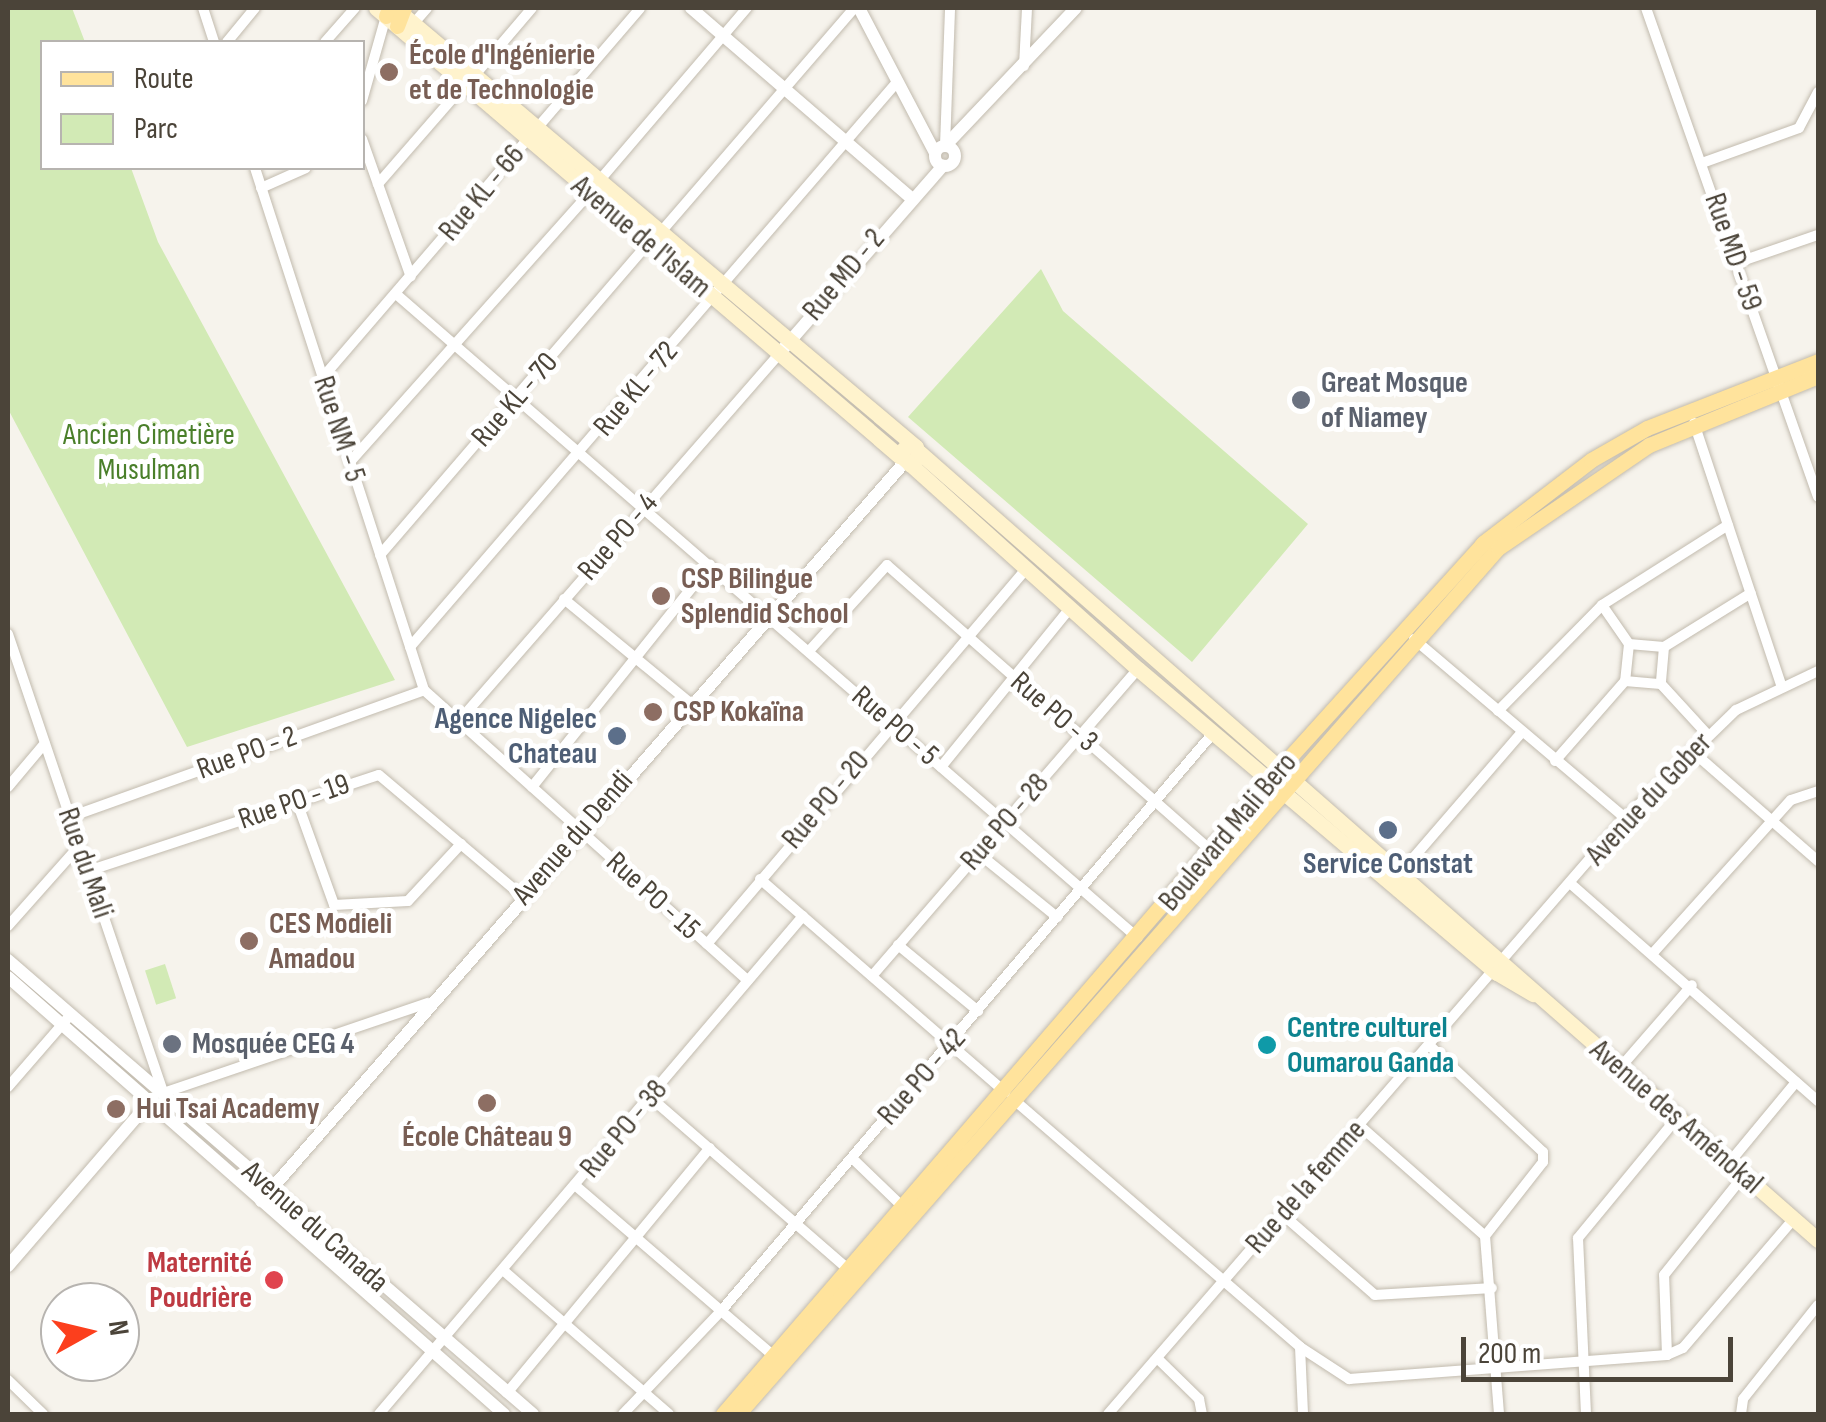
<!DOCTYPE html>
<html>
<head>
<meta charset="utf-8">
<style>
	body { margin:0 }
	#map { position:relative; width:1826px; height:1422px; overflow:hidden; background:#f6f3ec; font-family:"Sofia Sans Condensed",sans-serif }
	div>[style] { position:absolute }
	.green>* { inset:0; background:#d2eab5; transform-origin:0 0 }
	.roads { filter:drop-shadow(0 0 2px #c2bbae) drop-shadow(0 0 2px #c2bbae) }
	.minor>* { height:10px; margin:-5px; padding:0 5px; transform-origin:5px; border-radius:5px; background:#fff }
	.tertiary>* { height:12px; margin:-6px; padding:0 6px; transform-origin:6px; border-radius:6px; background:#fff }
	.tertiary>.ring { margin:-6px; padding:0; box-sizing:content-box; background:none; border:12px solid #fff; border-radius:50% }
	.secondary>* { height:15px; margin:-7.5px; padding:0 7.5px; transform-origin:7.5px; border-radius:7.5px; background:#fff3cd }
	.primary>* { height:15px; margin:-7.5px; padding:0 7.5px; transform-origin:7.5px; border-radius:7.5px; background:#ffe39c }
	.dots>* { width:28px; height:28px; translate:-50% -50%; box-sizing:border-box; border:5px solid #fff; border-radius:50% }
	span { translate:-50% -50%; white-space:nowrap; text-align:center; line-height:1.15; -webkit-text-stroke:10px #fff; paint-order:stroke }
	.education-label { font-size:30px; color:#785e54; font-weight:700 }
	.left { translate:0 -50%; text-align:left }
	.street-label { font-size:30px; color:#4b4439 }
	.worship-label { font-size:30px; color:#5b616d; font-weight:700 }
	.park-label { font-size:30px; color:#4a7f2a }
	.service-label { font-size:30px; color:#4e5e75; font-weight:700 }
	.right { translate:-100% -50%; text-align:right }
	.culture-label { font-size:30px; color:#0d838f; font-weight:700 }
	.health-label { font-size:30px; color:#be3a42; font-weight:700 }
	.frame { position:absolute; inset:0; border:10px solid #4b4439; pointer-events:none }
	.legend { position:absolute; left:40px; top:40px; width:325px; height:130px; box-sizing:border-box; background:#fff; border:2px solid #b7b4b0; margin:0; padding:12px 18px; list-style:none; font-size:30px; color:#4b4439 }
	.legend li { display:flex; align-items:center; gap:20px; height:50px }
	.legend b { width:50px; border:2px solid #b7b4b0 }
	.north { position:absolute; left:40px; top:1282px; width:100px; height:100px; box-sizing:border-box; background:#fff; border:2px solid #b7b4b0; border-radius:50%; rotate:82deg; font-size:28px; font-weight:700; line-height:40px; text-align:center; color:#4b4439 }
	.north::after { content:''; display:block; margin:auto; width:35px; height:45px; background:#fc3f1d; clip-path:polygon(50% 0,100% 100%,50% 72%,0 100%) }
	.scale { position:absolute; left:1461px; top:1337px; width:272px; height:45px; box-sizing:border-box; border:5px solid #4b4439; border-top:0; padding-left:12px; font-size:30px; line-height:35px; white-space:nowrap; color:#4b4439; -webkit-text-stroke:8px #fff; paint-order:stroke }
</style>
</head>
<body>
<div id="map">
	<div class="green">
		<i style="clip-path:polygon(8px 8px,72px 8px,85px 42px,42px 42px,42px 168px,131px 168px,158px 242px,395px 680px,187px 747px,8px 409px)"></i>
		<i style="clip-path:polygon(1041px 269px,1063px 311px,1308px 524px,1192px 662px,908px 417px)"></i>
		<i style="left:165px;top:964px;width:36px;height:21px;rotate:72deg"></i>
	</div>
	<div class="roads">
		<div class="minor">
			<i style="left:203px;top:8px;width:36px;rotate:72deg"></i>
			<i style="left:1646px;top:8px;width:518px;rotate:70.62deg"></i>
			<i style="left:414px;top:23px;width:20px;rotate:-49deg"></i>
			<i style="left:227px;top:42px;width:44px;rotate:-50.5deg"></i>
			<i style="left:325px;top:42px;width:45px;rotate:-48.6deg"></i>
			<i style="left:1024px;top:66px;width:58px;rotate:-87deg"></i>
			<i style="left:474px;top:76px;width:89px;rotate:-49.5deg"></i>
			<i style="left:362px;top:101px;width:88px;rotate:-74.2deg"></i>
			<i style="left:362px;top:139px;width:146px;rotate:70.5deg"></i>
			<i style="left:945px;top:146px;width:138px;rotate:-87.9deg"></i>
			<i style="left:1702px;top:163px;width:103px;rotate:-19.8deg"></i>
			<i style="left:1799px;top:128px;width:41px;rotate:-62.2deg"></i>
			<i style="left:255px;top:168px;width:549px;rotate:72.06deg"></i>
			<i style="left:599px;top:181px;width:228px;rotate:-49.5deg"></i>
			<i style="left:378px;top:184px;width:131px;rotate:-49deg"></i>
			<i style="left:261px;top:188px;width:49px;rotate:-24deg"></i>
			<i style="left:660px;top:233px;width:297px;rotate:-49.2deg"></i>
			<i style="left:1736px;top:263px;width:87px;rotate:-18.9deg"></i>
			<i style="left:396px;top:294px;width:982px;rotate:40.96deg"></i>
			<i style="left:323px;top:377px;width:486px;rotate:-49.3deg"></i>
			<i style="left:1694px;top:423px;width:276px;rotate:71.6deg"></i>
			<i style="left:350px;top:462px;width:361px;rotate:-48.3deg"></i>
			<i style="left:380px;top:555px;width:411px;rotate:-49.3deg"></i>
			<i style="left:564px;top:599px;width:163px;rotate:39.5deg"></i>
			<i style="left:1602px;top:605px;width:47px;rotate:55.3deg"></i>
			<i style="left:1629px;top:644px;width:37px;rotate:96deg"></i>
			<i style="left:1625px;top:681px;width:36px;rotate:5deg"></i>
			<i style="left:1661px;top:684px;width:68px;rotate:47.4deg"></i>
			<i style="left:8px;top:634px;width:484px;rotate:71.3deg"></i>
			<i style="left:163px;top:1093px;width:280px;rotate:-18.8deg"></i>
			<i style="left:1414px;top:639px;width:277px;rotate:40.3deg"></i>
			<i style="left:1629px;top:644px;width:35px;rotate:5deg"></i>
			<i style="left:1664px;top:647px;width:37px;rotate:95deg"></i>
			<i style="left:410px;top:647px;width:746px;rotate:-49.24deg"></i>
			<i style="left:1664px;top:647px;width:102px;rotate:-31.8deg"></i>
			<i style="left:809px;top:651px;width:116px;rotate:-47.8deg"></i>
			<i style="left:887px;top:565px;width:445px;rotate:41.4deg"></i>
			<i style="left:424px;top:690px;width:435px;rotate:41.9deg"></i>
			<i style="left:1498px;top:711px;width:148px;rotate:-45.5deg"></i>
			<i style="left:1602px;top:605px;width:149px;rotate:-32.4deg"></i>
			<i style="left:459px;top:721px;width:487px;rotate:-48.9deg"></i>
			<i style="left:1691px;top:750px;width:169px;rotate:41.2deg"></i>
			<i style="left:1555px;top:761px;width:106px;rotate:-48.8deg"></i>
			<i style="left:941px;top:767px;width:206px;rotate:-50.9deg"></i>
			<i style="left:8px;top:787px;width:57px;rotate:-49.9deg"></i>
			<i style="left:532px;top:787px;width:285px;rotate:-51.3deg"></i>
			<i style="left:297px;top:802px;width:109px;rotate:70.2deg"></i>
			<i style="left:334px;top:905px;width:74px;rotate:-3.1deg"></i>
			<i style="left:408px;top:901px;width:78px;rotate:-47.1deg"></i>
			<i style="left:70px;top:817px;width:376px;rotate:-19.7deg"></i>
			<i style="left:978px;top:853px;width:102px;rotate:39deg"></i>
			<i style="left:88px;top:871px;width:306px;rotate:-18.3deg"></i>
			<i style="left:379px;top:775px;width:187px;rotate:40.2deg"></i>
			<i style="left:1402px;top:871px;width:184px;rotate:-49.2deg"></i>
			<i style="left:760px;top:879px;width:325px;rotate:41deg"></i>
			<i style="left:1571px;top:884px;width:329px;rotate:41.3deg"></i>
			<i style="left:8px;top:926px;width:107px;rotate:-48.4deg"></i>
			<i style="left:707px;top:944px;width:494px;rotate:-49.6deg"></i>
			<i style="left:898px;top:945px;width:104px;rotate:39.5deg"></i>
			<i style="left:1653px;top:953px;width:206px;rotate:-48deg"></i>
			<i style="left:1791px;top:800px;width:28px;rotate:-18deg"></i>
			<i style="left:872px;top:976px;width:406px;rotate:-49.1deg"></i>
			<i style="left:1430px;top:1046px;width:155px;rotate:43.2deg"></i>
			<i style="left:1543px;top:1152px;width:10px;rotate:90deg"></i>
			<i style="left:1543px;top:1162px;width:94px;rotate:128.1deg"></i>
			<i style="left:1619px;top:1069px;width:111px;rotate:-49deg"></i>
			<i style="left:8px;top:1087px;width:90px;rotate:-49.1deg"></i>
			<i style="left:650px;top:1097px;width:262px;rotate:41deg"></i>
			<i style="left:1013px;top:1099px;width:379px;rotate:40.8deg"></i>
			<i style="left:1300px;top:1347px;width:67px;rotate:87.4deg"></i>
			<i style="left:1359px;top:1125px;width:168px;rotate:41.4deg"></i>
			<i style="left:1485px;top:1236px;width:179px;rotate:85.5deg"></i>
			<i style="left:852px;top:1158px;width:71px;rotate:43.9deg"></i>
			<i style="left:1729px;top:1163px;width:105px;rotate:-50.4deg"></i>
			<i style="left:576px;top:1186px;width:264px;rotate:40.7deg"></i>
			<i style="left:1282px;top:1214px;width:123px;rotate:41.1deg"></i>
			<i style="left:1375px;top:1295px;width:117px;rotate:-3.4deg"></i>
			<i style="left:504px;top:1271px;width:218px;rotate:40.9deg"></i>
			<i style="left:1300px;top:1347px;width:59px;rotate:33.1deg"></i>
			<i style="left:1349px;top:1379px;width:319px;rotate:-4.3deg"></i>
			<i style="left:1667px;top:1355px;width:17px;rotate:-24deg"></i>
			<i style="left:1683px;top:1348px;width:167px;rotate:-49.4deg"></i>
			<i style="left:1667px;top:1355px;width:80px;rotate:-92.1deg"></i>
			<i style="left:1664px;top:1275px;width:128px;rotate:-51.3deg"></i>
			<i style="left:1157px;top:1358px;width:59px;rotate:44.3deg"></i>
			<i style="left:1199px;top:1399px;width:15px;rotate:79deg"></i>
			<i style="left:8px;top:1380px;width:49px;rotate:44.2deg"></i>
			<i style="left:507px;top:1393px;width:318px;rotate:-50.4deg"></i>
			<i style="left:379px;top:1414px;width:654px;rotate:-49.59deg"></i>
			<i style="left:623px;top:1414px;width:142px;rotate:-46.4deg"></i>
			<i style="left:721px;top:1311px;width:760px;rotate:-49.59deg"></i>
			<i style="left:1108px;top:1414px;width:789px;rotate:-49.06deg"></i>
			<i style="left:1625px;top:818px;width:155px;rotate:-44.2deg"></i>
			<i style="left:1736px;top:710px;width:91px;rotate:-25.4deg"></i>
			<i style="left:1586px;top:1414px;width:176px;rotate:-92.6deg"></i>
			<i style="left:1578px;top:1238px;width:156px;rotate:-50.5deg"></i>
			<i style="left:1741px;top:1414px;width:15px;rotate:-82deg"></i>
			<i style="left:1743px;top:1399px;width:120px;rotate:-51.4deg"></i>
		</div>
		<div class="tertiary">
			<i style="left:691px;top:8px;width:289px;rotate:40.8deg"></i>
			<i style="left:859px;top:8px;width:164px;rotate:62.3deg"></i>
			<i style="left:945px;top:146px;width:190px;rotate:-46.5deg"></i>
			<i class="ring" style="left:935px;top:146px;width:8px;height:8px"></i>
			<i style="left:784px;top:348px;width:242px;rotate:-48.9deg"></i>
			<i style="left:8px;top:960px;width:694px;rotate:40.85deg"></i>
			<i style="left:8px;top:977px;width:661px;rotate:41.38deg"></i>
			<i style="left:261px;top:1201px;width:979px;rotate:-48.94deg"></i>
			<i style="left:8px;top:1266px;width:221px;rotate:-49.2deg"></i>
		</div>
		<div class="secondary">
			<i style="left:376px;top:8px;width:689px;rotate:40.58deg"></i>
			<i style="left:395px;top:8px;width:681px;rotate:40.12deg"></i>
			<i style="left:916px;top:447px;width:10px;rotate:79deg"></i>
			<i style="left:918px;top:457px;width:11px;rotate:139deg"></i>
			<i style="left:910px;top:464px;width:15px;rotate:-138deg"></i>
			<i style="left:899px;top:454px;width:13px;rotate:-48deg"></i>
			<i style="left:919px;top:452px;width:1195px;rotate:41.24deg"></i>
			<i style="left:910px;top:464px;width:307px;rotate:42deg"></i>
			<i style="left:1138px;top:669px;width:470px;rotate:40.3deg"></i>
			<i style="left:1497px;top:973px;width:42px;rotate:30.3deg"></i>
		</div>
		<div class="primary">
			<i style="left:386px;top:16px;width:9px;rotate:-69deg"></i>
			<i style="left:397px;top:26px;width:19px;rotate:-69deg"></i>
			<i style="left:723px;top:1414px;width:838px;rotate:-49.26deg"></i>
			<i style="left:1270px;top:779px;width:318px;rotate:-47.9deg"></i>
			<i style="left:1483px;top:543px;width:136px;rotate:-37.5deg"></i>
			<i style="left:1591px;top:460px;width:64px;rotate:-29.7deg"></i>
			<i style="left:1647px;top:428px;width:184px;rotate:-21.4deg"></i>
			<i style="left:738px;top:1414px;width:1152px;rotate:-48.73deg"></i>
			<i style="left:1498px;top:548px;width:183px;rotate:-34.3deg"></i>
			<i style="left:1649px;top:445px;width:183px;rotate:-22.2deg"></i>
		</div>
	</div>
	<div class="dots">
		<i style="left:389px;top:72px;background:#8d6e63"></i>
		<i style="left:1301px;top:400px;background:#6b7280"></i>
		<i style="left:661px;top:596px;background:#8d6e63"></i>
		<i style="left:653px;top:712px;background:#8d6e63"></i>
		<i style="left:617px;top:736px;background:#5c6f8a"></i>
		<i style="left:1388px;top:830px;background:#5c6f8a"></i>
		<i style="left:249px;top:941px;background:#8d6e63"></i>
		<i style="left:172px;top:1044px;background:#6b7280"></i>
		<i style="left:1267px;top:1045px;background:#0f9aa8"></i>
		<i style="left:487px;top:1103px;background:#8d6e63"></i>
		<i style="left:116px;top:1109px;background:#8d6e63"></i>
		<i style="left:274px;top:1280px;background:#e0444e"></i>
	</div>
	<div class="education-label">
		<span class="left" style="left:409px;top:72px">École d'Ingénierie<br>et de Technologie</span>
		<span class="left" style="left:681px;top:596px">CSP Bilingue<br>Splendid School</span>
		<span class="left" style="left:673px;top:712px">CSP Kokaïna</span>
		<span class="left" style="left:269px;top:941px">CES Modieli<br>Amadou</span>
		<span class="left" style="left:136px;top:1109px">Hui Tsai Academy</span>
		<span style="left:487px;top:1137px">École Château 9</span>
	</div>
	<div class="street-label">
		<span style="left:482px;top:193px;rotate:-50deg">Rue KL - 66</span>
		<span style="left:641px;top:237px;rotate:40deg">Avenue de l'Islam</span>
		<span style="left:1733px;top:252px;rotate:71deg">Rue MD - 59</span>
		<span style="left:844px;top:275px;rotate:-50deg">Rue MD - 2</span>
		<span style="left:636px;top:389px;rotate:-50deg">Rue KL - 72</span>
		<span style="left:515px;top:400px;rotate:-49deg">Rue KL - 70</span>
		<span style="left:339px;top:429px;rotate:72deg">Rue NM - 5</span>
		<span style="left:618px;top:537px;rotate:-49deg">Rue PO - 4</span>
		<span style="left:1054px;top:712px;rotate:41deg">Rue PO - 3</span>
		<span style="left:895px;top:726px;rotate:41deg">Rue PO - 5</span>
		<span style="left:247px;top:753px;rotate:-20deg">Rue PO - 2</span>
		<span style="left:1649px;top:799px;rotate:-47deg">Avenue du Gober</span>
		<span style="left:826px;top:800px;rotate:-50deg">Rue PO - 20</span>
		<span style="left:294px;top:802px;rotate:-19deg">Rue PO - 19</span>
		<span style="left:1005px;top:822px;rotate:-49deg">Rue PO - 28</span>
		<span style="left:1228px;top:832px;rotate:-50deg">Boulevard Mali Bero</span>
		<span style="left:573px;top:838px;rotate:-49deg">Avenue du Dendi</span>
		<span style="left:85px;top:863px;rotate:71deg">Rue du Mali</span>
		<span style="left:653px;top:896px;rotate:42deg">Rue PO - 15</span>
		<span style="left:922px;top:1077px;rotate:-49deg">Rue PO - 42</span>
		<span style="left:1676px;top:1117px;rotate:41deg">Avenue des Aménokal</span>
		<span style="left:624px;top:1129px;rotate:-50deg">Rue PO - 38</span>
		<span style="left:1306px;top:1187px;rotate:-49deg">Rue de la femme</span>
		<span style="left:315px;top:1227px;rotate:41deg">Avenue du Canada</span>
	</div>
	<div class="worship-label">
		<span class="left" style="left:1321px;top:400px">Great Mosque<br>of Niamey</span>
		<span class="left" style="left:192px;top:1044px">Mosquée CEG 4</span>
	</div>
	<div class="park-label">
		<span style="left:149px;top:452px">Ancien Cimetière<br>Musulman</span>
	</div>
	<div class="service-label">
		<span class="right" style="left:597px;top:736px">Agence Nigelec<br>Chateau</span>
		<span style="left:1388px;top:864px">Service Constat</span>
	</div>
	<div class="culture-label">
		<span class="left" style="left:1287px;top:1045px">Centre culturel<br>Oumarou Ganda</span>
	</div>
	<div class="health-label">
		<span class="right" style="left:252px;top:1280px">Maternité<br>Poudrière</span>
	</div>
	<div class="frame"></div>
	<ul class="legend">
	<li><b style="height:12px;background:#ffe39c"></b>Route</li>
	<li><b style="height:28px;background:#d2eab5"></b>Parc</li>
	</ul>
	<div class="north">N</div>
	<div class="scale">200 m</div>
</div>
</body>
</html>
